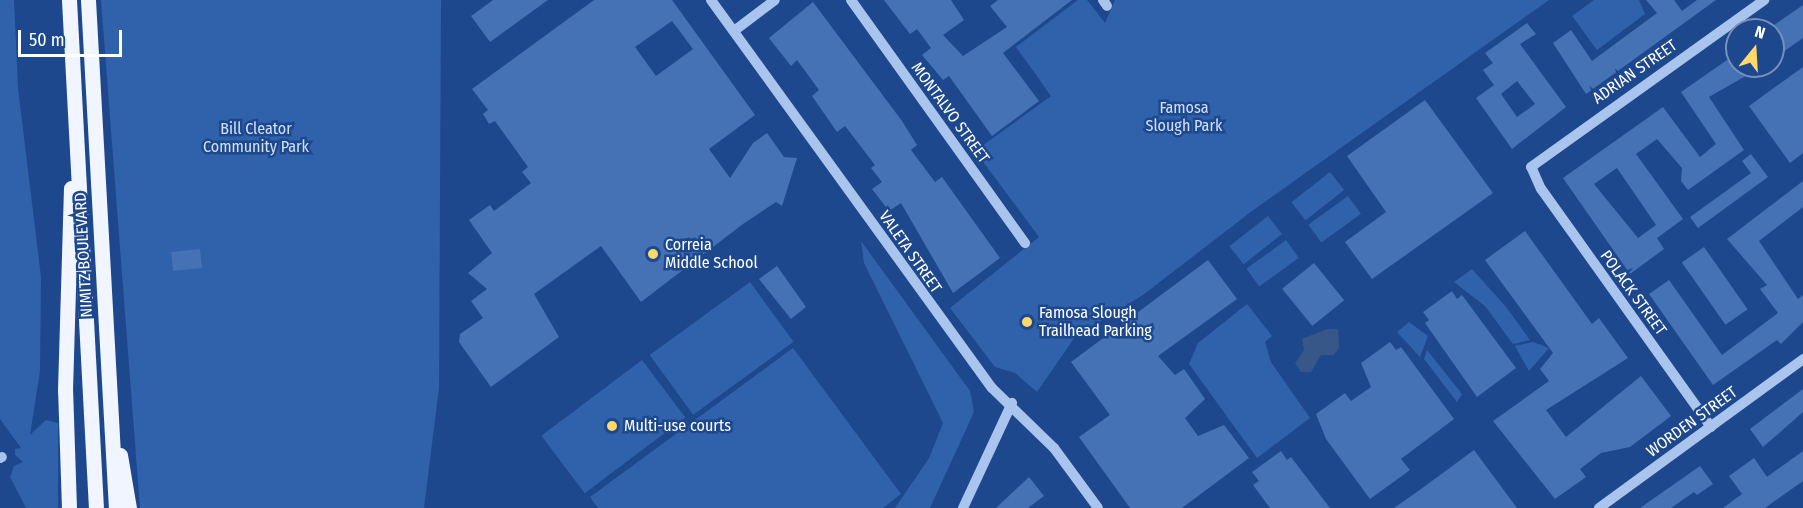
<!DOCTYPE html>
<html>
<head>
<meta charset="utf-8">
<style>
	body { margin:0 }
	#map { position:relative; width:1803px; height:508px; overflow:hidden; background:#1d488d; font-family:"Fira Sans Condensed",sans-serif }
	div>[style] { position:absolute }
	.green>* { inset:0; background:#3061ab; transform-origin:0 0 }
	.water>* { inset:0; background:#385789 }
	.building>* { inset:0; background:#4571b5; transform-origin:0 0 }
	.minor>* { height:10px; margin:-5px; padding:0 5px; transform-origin:5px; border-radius:5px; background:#aac5ed }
	.major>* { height:15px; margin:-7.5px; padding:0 7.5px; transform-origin:7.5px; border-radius:7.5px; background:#f0f5ff }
	.dots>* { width:16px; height:16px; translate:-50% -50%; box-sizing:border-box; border:3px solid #1d488d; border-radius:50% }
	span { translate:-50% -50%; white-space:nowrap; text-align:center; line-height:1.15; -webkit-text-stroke:5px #1d488d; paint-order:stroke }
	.street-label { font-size:16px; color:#fff }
	.park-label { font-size:16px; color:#d0e0f9 }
	.poi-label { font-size:16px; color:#fff }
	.left { translate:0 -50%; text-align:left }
	.north { position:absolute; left:1725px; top:18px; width:60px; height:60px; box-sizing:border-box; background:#1d488d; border:2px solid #7791bb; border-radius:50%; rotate:18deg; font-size:16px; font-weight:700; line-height:24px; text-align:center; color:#fff }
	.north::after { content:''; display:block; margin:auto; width:21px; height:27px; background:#fcd968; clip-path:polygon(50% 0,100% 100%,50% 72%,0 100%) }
	.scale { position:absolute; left:18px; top:30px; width:104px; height:27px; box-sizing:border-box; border:3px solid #fff; border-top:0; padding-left:8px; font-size:18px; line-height:21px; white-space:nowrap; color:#fff; -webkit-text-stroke:4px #1d488d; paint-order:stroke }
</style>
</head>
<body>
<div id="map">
	<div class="green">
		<i style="clip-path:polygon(0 0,14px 0,18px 88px,41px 277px,40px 371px,30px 435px,46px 420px,58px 423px,58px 508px,26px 508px,10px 477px,14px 466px,23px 462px,15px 455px,15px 449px,21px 448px,0 419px)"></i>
		<i style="clip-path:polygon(101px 0,441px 0,439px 388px,424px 508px,140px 508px)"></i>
		<i style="clip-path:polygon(1078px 0,1087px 0,1105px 23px,1115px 0,1549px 0,1252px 211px,1143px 295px,1075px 337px,1037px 392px,1015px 373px,995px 367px,950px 308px,1039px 237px,975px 151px,1051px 96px,1016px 47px)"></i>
		<i style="clip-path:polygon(1594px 0,1639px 0,1645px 14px,1597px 50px,1572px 16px)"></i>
		<i style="left:1330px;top:172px;width:23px;height:49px;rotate:52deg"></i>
		<i style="left:1348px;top:196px;width:22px;height:49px;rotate:54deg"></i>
		<i style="left:1268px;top:216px;width:23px;height:49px;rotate:52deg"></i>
		<i style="left:1286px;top:240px;width:22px;height:49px;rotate:54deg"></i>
		<i style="clip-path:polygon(861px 241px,970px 391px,974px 412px,930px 508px,895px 508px,929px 458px,943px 423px,864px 263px)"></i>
		<i style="clip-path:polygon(1472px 269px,1507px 308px,1530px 340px,1513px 344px,1485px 306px,1454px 282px)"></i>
		<i style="left:750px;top:282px;width:74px;height:124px;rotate:54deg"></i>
		<i style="clip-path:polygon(1247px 304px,1272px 336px,1265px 342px,1271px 362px,1310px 418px,1257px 458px,1189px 364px,1198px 343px)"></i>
		<i style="clip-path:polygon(1409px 322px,1428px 336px,1420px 357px,1397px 332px)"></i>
		<i style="clip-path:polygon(1533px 342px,1549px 348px,1529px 371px,1515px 346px)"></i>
		<i style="clip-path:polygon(793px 348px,901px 494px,883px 508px,598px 508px,590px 497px)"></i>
		<i style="clip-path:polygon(1427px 350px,1462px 394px,1457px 402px,1424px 359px)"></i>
		<i style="left:642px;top:360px;width:72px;height:126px;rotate:53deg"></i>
	</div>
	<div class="water">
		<i style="clip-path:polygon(1327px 329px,1338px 329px,1339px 348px,1334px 355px,1321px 355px,1311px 372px,1301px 372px,1295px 363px,1304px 350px,1302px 339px)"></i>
	</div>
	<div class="building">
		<i style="clip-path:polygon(493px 0,548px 0,490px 42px,471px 16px)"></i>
		<i style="clip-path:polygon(evenodd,594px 0,672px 0,755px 115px,709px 149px,730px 178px,753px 143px,767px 133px,784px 157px,797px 158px,782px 206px,776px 202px,743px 224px,641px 302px,601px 246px,534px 294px,559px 337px,491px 387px,459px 342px,460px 334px,483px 318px,471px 301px,487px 289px,468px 273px,492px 253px,469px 220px,490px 205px,494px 211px,531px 183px,522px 172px,528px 167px,495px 121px,489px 124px,483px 114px,488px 110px,472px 89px,594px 0,672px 21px,693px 49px,656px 76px,635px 47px,672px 21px)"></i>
		<i style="clip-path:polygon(884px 0,951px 0,964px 20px,943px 35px,963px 56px,1007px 27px,990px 6px,998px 0,1072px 0,1003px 53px,1039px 101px,992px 136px,949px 76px,943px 80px,922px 55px,931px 48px,917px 29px,910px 34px)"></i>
		<i style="clip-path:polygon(1646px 0,1674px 0,1682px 11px,1697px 0,1716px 0,1586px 94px,1553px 43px,1571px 30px,1592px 61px,1657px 13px)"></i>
		<i style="clip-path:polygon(813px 2px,902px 121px,917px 145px,911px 150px,935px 182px,942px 177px,1000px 258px,953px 293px,901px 203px,889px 211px,872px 189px,882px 182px,871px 168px,875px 165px,845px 126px,837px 132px,812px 96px,819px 90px,797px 60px,791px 66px,769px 38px)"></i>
		<i style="clip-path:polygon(1803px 5px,1803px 38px,1773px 59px,1773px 30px,1767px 30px)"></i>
		<i style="clip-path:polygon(evenodd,1527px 23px,1536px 34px,1520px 44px,1566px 107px,1512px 149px,1476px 98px,1494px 85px,1483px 70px,1493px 63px,1485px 53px,1527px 23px,1517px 81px,1535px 104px,1517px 117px,1501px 94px,1517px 81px)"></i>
		<i style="clip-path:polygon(evenodd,1737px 53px,1737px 66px,1763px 66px,1709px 97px,1744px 150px,1688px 190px,1681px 181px,1682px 168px,1657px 139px,1636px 154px,1683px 219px,1657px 238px,1664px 249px,1630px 274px,1563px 178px,1663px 107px,1700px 157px,1716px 144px,1681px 92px,1737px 53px,1617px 168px,1656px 225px,1638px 238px,1594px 184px,1617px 168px)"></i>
		<i style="clip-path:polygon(1803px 67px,1803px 153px,1790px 163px,1749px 106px)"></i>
		<i style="clip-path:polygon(1425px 100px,1493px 193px,1372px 279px,1345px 242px,1386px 212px,1347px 156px)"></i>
		<i style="clip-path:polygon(1751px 154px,1768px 177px,1698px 228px,1690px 217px,1751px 173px,1742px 161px)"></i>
		<i style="clip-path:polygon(1803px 181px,1803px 207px,1759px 241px,1798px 299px,1803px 295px,1803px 322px,1781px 344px,1777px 340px,1713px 385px,1649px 294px,1669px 280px,1722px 355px,1778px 313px,1760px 289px,1767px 285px,1727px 239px)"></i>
		<i style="clip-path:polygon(1525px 231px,1592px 324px,1599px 318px,1628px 358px,1546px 410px,1566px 437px,1641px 376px,1671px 416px,1630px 447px,1601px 453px,1580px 469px,1586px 477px,1555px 499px,1493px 421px,1549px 381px,1540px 369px,1553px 353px,1485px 260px)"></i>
		<i style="left:1704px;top:247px;width:76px;height:27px;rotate:55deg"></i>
		<i style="left:200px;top:249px;width:19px;height:29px;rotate:84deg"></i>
		<i style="clip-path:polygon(1208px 260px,1237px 299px,1158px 356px,1175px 375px,1184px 369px,1205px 399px,1185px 418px,1198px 436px,1224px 425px,1249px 458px,1182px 508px,1130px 508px,1079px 437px,1110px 415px,1071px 362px)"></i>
		<i style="left:1314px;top:263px;width:48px;height:41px;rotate:51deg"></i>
		<i style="clip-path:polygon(777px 266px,806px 307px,791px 319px,759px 279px)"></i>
		<i style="clip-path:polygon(1452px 291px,1457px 299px,1462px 295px,1516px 368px,1477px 397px,1425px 323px,1429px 320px,1423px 312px)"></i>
		<i style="clip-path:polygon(1390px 342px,1396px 350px,1401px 347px,1454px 419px,1401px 459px,1410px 470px,1370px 499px,1326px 439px,1316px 414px,1345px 393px,1351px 401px,1371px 387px,1361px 363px)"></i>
		<i style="clip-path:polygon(1803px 389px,1803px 412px,1763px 447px,1750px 429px)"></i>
		<i style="clip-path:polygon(1474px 450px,1517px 508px,1394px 508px,1421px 489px)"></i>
		<i style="clip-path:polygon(1281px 451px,1287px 460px,1291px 457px,1330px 508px,1270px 508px,1253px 485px,1259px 481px,1252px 472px)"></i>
		<i style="clip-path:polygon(1803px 451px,1803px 481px,1765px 508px,1723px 508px,1742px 494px,1729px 476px,1754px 458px,1767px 477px)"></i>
		<i style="clip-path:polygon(1700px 466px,1713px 484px,1697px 495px,1694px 492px,1671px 508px,1640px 508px)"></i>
		<i style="clip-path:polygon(1029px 477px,1044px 496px,1028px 508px,996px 508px)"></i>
	</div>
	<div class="minor">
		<i style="left:711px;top:0;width:479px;rotate:54.1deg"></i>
		<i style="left:992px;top:388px;width:86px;rotate:44.1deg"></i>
		<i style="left:1054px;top:448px;width:74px;rotate:53.7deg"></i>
		<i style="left:851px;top:0;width:299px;rotate:54.4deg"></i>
		<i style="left:1103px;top:0;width:7px;rotate:56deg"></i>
		<i style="left:734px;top:31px;width:51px;rotate:-37.1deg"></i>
		<i style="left:1711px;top:427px;width:292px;rotate:-125.5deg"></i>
		<i style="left:1541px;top:189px;width:24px;rotate:-114deg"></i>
		<i style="left:1531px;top:167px;width:287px;rotate:-35.6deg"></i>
		<i style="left:0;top:458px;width:2px;rotate:-27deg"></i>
		<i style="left:963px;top:508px;width:116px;rotate:-65deg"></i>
		<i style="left:1599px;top:508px;width:253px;rotate:-36.1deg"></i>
	</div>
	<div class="major">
		<i style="left:69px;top:0;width:509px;rotate:86.96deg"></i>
		<i style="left:88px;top:0;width:509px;rotate:86.85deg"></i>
		<i style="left:120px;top:455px;width:54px;rotate:80.4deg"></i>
		<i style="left:69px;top:508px;width:118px;rotate:-91.9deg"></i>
		<i style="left:65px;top:390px;width:202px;rotate:-88.3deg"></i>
	</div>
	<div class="dots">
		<i style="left:653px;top:254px;background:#fcd968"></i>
		<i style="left:1027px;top:322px;background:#fcd968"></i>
		<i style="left:612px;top:426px;background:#fcd968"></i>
	</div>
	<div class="street-label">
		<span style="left:1635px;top:72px;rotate:-35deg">ADRIAN STREET</span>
		<span style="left:950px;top:113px;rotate:54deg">MONTALVO STREET</span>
		<span style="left:910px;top:252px;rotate:55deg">VALETA STREET</span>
		<span style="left:84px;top:255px;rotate:-93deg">NIMITZ BOULEVARD</span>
		<span style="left:1633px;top:293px;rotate:54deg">POLACK STREET</span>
		<span style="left:1692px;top:422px;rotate:-36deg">WORDEN STREET</span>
	</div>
	<div class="park-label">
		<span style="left:1184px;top:117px">Famosa<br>Slough Park</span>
		<span style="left:256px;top:138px">Bill Cleator<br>Community Park</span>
	</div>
	<div class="poi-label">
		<span class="left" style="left:665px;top:254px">Correia<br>Middle School</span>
		<span class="left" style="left:1039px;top:322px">Famosa Slough<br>Trailhead Parking</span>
		<span class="left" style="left:624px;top:426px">Multi-use courts</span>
	</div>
	<div class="north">N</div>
	<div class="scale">50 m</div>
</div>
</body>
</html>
